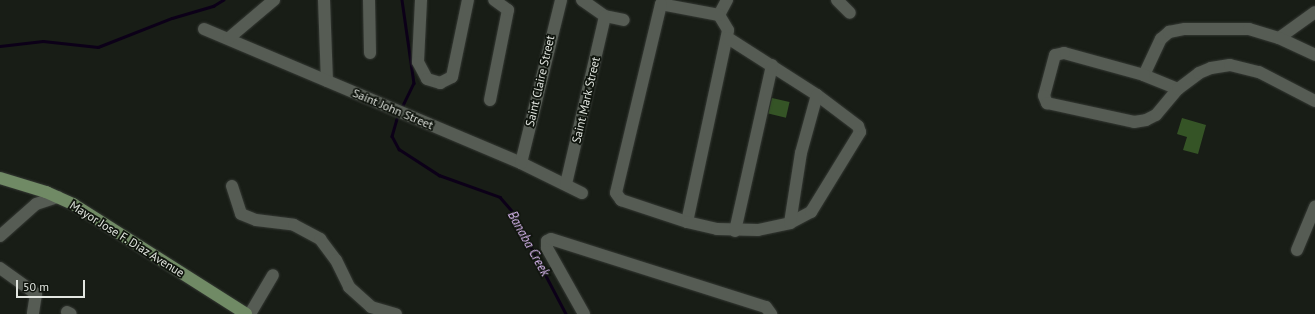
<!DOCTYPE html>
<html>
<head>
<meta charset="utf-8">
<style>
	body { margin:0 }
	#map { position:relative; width:1315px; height:314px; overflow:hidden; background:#181d16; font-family:"PT Sans",sans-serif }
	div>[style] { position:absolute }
	.stream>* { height:2.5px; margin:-1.25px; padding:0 1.25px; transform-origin:1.25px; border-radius:1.25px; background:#0c0018 }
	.building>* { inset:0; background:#355426; transform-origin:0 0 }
	.roads { filter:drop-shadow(0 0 1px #353934) drop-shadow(0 0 1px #353934) }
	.minor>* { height:12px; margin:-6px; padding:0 6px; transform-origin:6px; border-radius:6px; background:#565c54 }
	.major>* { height:12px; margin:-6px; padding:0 6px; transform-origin:6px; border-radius:6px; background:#708a65 }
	span { translate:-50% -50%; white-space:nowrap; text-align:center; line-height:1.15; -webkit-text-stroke:3.5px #0f140d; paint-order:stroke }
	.street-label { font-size:12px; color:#e2e6e0 }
	.water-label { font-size:13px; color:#e1bef9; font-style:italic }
	.scale { position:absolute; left:16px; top:280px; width:69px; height:18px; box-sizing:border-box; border:2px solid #e2e6e0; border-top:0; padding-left:5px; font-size:12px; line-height:14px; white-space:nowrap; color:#e2e6e0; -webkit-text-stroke:3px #0f140d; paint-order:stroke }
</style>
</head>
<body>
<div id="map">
	<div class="stream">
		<i style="left:402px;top:0;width:84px;rotate:81.8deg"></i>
		<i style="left:414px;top:83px;width:25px;rotate:116deg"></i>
		<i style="left:0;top:46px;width:43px;rotate:-6.6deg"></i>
		<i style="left:43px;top:41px;width:55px;rotate:6.2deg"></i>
		<i style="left:98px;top:47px;width:79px;rotate:-21.4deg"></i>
		<i style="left:172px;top:18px;width:43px;rotate:-16.3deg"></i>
		<i style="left:213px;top:6px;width:12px;rotate:-31deg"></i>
		<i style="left:397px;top:119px;width:18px;rotate:106deg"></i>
		<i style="left:392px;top:136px;width:15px;rotate:62deg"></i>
		<i style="left:399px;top:149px;width:48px;rotate:33deg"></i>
		<i style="left:439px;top:175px;width:65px;rotate:19.8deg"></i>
		<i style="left:500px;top:197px;width:18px;rotate:49deg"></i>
		<i style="left:512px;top:211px;width:116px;rotate:62.3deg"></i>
	</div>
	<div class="building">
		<i style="left:772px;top:98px;width:18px;height:16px;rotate:13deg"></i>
		<i style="clip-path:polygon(1182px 118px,1206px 125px,1198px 154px,1183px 150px,1187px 137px,1177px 134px)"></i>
	</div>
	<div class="roads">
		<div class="minor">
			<i style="left:324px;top:0;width:81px;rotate:87.9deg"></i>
			<i style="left:369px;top:0;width:53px;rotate:88.9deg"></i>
			<i style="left:421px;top:0;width:62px;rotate:92.8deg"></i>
			<i style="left:418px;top:62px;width:19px;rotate:62deg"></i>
			<i style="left:427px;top:79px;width:14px;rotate:17deg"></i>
			<i style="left:440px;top:83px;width:13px;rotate:-27deg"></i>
			<i style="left:452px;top:77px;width:79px;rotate:-78.3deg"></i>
			<i style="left:582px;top:0;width:28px;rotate:35deg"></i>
			<i style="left:605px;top:16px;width:19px;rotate:12deg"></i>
			<i style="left:837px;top:0;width:18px;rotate:45deg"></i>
			<i style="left:719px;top:15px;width:17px;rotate:-62deg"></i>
			<i style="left:204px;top:29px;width:344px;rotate:22.9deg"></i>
			<i style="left:521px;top:163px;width:68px;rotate:26.2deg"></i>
			<i style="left:229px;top:38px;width:59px;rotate:-40.2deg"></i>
			<i style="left:1279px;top:38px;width:44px;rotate:-35.8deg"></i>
			<i style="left:1144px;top:75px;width:40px;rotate:-65deg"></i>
			<i style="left:1161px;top:39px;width:11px;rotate:-41deg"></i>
			<i style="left:1169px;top:32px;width:16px;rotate:-11deg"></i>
			<i style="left:1185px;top:29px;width:64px"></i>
			<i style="left:1249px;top:29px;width:31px;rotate:17deg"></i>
			<i style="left:1279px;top:38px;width:40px;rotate:25deg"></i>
			<i style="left:1178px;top:89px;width:37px;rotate:-158deg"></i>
			<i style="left:1144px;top:75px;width:83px;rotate:-164.6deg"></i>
			<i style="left:1064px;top:53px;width:9px;rotate:167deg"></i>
			<i style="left:1055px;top:55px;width:42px;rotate:105deg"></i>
			<i style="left:1044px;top:96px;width:8px;rotate:67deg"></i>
			<i style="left:1047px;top:103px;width:89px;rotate:12.3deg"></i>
			<i style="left:1134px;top:122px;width:12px;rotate:-9deg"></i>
			<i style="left:1146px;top:120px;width:11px;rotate:-27deg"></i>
			<i style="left:1156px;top:115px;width:34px;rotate:-50deg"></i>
			<i style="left:1178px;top:89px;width:26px;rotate:-37deg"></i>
			<i style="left:1199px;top:73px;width:13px;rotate:-23deg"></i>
			<i style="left:1211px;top:68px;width:19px;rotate:-9deg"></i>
			<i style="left:1230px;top:65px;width:30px;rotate:14deg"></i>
			<i style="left:1259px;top:72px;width:63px;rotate:27.4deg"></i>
			<i style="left:490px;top:100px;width:92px;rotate:-78.7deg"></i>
			<i style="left:508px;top:10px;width:17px;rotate:-144deg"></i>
			<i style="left:521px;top:163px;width:168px;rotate:-76.2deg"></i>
			<i style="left:566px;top:184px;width:172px;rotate:-76.9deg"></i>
			<i style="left:232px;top:186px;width:29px;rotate:72deg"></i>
			<i style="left:241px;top:214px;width:16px;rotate:22deg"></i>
			<i style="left:256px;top:220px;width:38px;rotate:7deg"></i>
			<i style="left:294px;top:225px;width:30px;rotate:28deg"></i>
			<i style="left:320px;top:239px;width:26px;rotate:53deg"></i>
			<i style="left:336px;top:260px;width:30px;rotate:64deg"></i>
			<i style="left:349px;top:287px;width:30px;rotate:42deg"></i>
			<i style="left:371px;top:307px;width:26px;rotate:16deg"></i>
			<i style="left:687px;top:222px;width:196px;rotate:-77.9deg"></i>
			<i style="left:728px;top:30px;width:17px;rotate:-121deg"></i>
			<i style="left:719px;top:15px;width:59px;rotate:-169.3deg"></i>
			<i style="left:661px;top:4px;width:194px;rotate:103.4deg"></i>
			<i style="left:616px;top:193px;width:9px;rotate:54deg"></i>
			<i style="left:621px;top:200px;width:70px;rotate:18.4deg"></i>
			<i style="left:687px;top:222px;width:31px;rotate:13deg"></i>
			<i style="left:717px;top:229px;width:41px;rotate:1.4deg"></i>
			<i style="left:758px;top:230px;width:33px;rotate:-12deg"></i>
			<i style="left:790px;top:223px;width:24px;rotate:-28deg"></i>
			<i style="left:811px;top:212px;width:94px;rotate:-58.5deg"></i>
			<i style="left:860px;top:132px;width:6px;rotate:-108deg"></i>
			<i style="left:858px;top:126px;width:51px;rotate:-142.9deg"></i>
			<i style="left:817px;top:95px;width:106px;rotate:-147.4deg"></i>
			<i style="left:790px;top:223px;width:71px;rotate:-81.1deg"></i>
			<i style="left:801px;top:153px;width:60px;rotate:-74.6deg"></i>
			<i style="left:735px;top:231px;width:170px;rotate:-77.4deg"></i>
			<i style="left:0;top:236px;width:48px;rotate:-41.6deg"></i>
			<i style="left:36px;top:204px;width:23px;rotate:-18deg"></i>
			<i style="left:1297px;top:250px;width:47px;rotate:-67.3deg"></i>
			<i style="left:0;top:268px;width:44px;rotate:35.8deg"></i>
			<i style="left:36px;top:294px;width:20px;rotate:99deg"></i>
			<i style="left:67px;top:312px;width:4px;rotate:27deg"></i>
			<i style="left:250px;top:314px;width:45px;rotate:-59.5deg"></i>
			<i style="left:584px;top:314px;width:76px;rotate:-119.3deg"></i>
			<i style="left:547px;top:248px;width:7px;rotate:-90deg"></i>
			<i style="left:547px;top:241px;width:4px;rotate:-27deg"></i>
			<i style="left:551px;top:239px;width:225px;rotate:17.6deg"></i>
			<i style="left:766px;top:307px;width:9px;rotate:54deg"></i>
		</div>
		<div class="major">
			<i style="left:0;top:178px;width:48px;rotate:16.9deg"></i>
			<i style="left:46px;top:192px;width:30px;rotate:24deg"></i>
			<i style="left:73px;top:204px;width:205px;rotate:32.4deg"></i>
		</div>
	</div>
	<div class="street-label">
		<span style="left:540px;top:81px;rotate:-77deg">Saint Claire Street</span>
		<span style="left:586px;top:100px;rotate:-77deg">Saint Mark Street</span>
		<span style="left:393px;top:109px;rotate:23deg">Saint John Street</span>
		<span style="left:127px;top:239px;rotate:32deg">Mayor Jose F. Diaz Avenue</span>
	</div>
	<div class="water-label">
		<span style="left:528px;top:244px;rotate:61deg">Banaba Creek</span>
	</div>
	<div class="scale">50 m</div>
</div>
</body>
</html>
